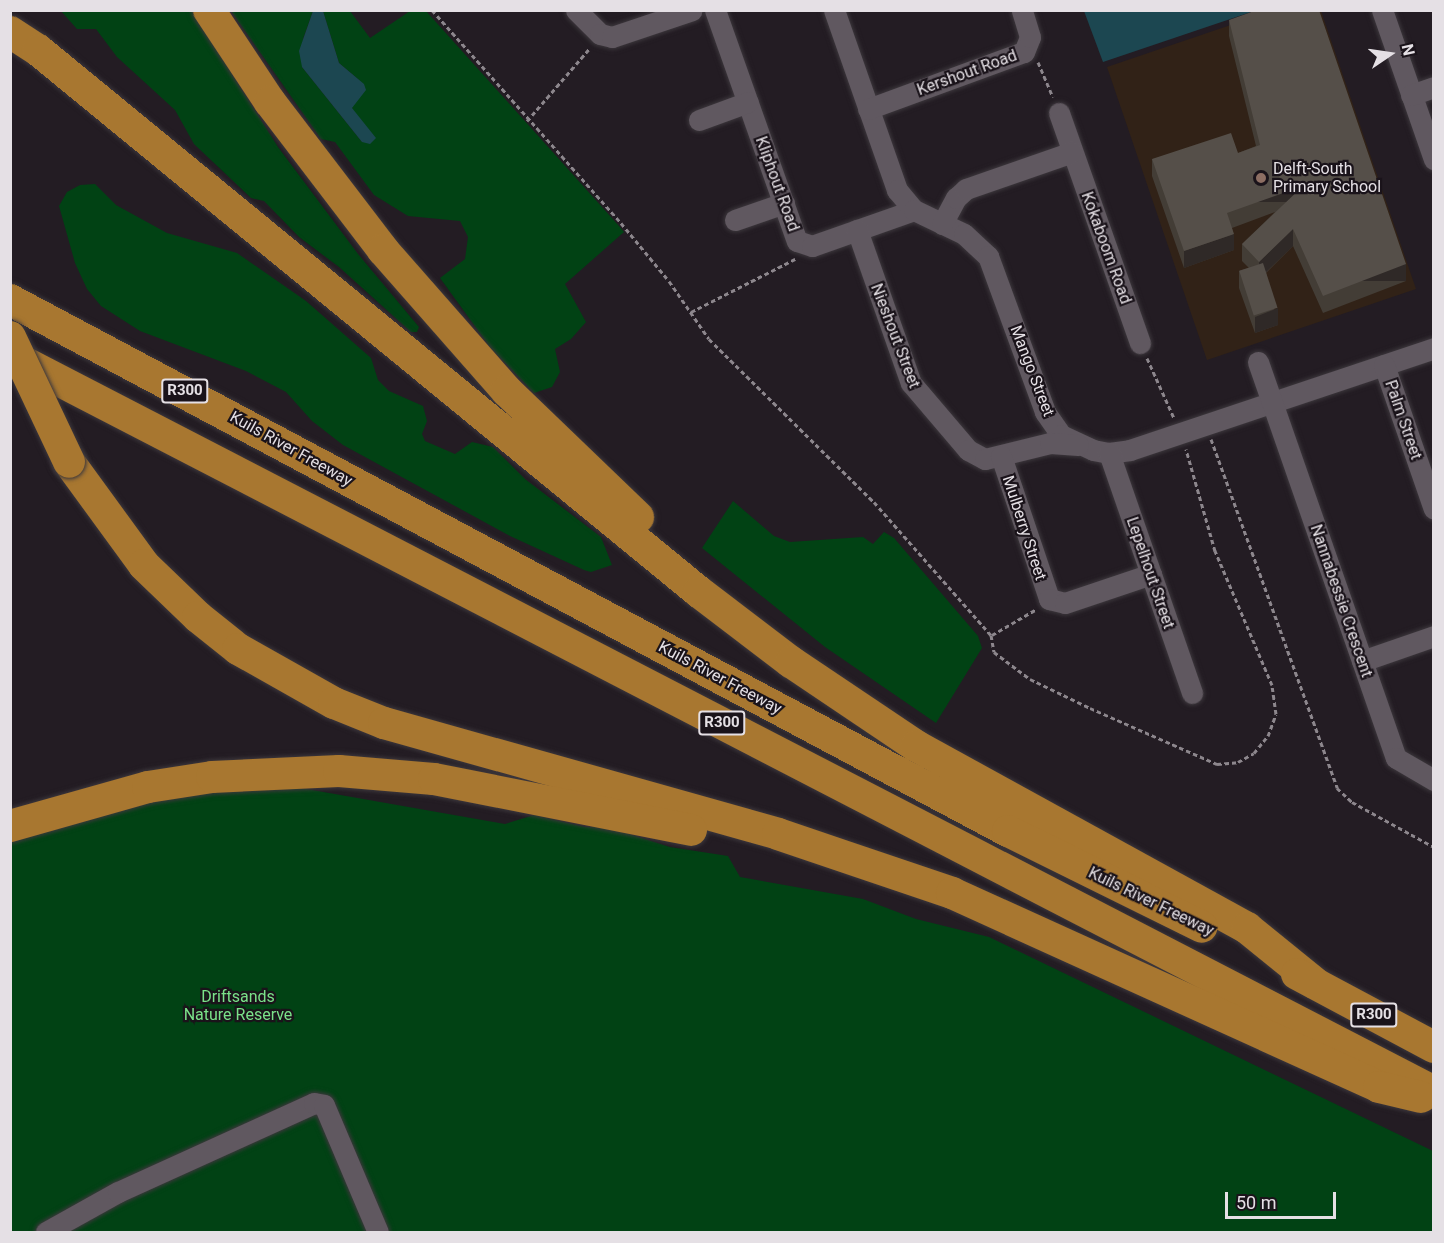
<!DOCTYPE html>
<html>
<head>
<meta charset="utf-8">
<style>
	body { margin:0 }
	#map { position:relative; width:1444px; height:1243px; overflow:hidden; background:#231c23; font-family:Roboto,sans-serif }
	div>[style] { position:absolute }
	.education>* { inset:0; background:#312217 }
	.green>* { inset:0; background:#014214 }
	.water>* { inset:0; background:#1c4751 }
	.path>* { height:3px; margin-top:-1.5px; transform-origin:0; background:repeating-linear-gradient(90deg,#8d878d 0 4.5px,transparent 0 7.5px) }
	.roads { filter:drop-shadow(0 0 2px #3c373c) drop-shadow(0 0 2px #3c373c) }
	.minor>* { height:21px; margin:-10.5px; padding:0 10.5px; transform-origin:10.5px; border-radius:10.5px; background:#605860 }
	.highway>* { height:32px; margin:-16px; padding:0 16px; transform-origin:16px; border-radius:16px; background:#a87730 }
	.bridges { filter:drop-shadow(0 0 2px #3c373c) drop-shadow(0 0 2px #3c373c) }
	.highway-bridge>* { height:32px; margin:-16px; padding:0 16px; transform-origin:16px; border-radius:16px; background:#a87730 }
	.wall>* { inset:0; background:#433d36 }
	.shaded-wall>* { inset:0; background:#2f2927; transform-origin:0 0 }
	.building>* { inset:0; background:#554f49; transform-origin:0 0 }
	.dots>* { width:16px; height:16px; translate:-50% -50%; box-sizing:border-box; border:3px solid #1a131a; border-radius:50% }
	span { translate:-50% -50%; white-space:nowrap; text-align:center; line-height:1.15; -webkit-text-stroke:4.5px #1a131a; paint-order:stroke }
	.shield-label span { padding:2px 4px; background:#1a131a; border:2px solid; border-radius:4px; -webkit-text-stroke-width:0 }
	.shield-label { font-size:15px; color:#e5e0e5; font-weight:700 }
	.street-label { font-size:16px; color:#e5e0e5 }
	.poi-label { font-size:16px; color:#e5e0e5 }
	.left { translate:0 -50%; text-align:left }
	.park-label { font-size:16px; color:#7ae189 }
	.frame { position:absolute; inset:0; border:12px solid #e5e0e5; pointer-events:none }
	.north { position:absolute; left:1360px; top:24px; width:60px; height:60px; -webkit-text-stroke:4px #1a131a; paint-order:stroke; rotate:77deg; font-size:16px; font-weight:700; line-height:24px; text-align:center; color:#e5e0e5 }
	.north::after { content:''; display:block; margin:auto; width:21px; height:27px; background:#e5e0e5; clip-path:polygon(50% 0,100% 100%,50% 72%,0 100%) }
	.scale { position:absolute; left:1225px; top:1192px; width:111px; height:27px; box-sizing:border-box; border:3px solid #e5e0e5; border-top:0; padding-left:8px; font-size:18px; line-height:21px; white-space:nowrap; color:#e5e0e5; -webkit-text-stroke:4px #1a131a; paint-order:stroke }
</style>
</head>
<body>
<div id="map">
	<div class="education">
		<i style="clip-path:polygon(1272px 11px,1321px 11px,1416px 289px,1207px 360px,1107px 67px)"></i>
	</div>
	<div class="green">
		<i style="clip-path:polygon(61px 11px,192px 11px,278px 147px,358px 254px,419px 327px,417px 332px,411px 332px,339px 267px,299px 237px,264px 201px,251px 198px,194px 144px,175px 110px,117px 57px,96px 29px,77px 29px)"></i>
		<i style="clip-path:polygon(231px 11px,313px 11px,303px 39px,302px 67px,362px 142px,352px 108px,359px 80px,339px 63px,323px 11px,350px 11px,370px 38px,410px 11px,426px 11px,619px 226px,624px 232px,565px 284px,586px 322px,571px 339px,555px 349px,560px 372px,552px 387px,534px 393px,490px 347px,440px 278px,465px 259px,468px 237px,460px 221px,408px 216px,374px 195px,335px 142px,321px 139px)"></i>
		<i style="clip-path:polygon(95px 184px,116px 205px,167px 233px,237px 253px,306px 301px,371px 358px,378px 380px,389px 391px,423px 406px,427px 421px,422px 434px,425px 441px,455px 454px,472px 442px,493px 447px,525px 479px,601px 537px,612px 565px,591px 572px,584px 570px,510px 536px,343px 445px,312px 421px,286px 392px,246px 371px,140px 331px,101px 306px,87px 289px,75px 263px,59px 206px,67px 192px,80px 185px)"></i>
		<i style="clip-path:polygon(733px 501px,774px 536px,790px 542px,863px 537px,873px 544px,884px 532px,894px 538px,978px 636px,982px 648px,936px 723px,825px 647px,702px 548px)"></i>
		<i style="clip-path:polygon(205px 771px,505px 824px,534px 815px,585px 827px,607px 827px,670px 847px,728px 856px,740px 877px,863px 899px,916px 919px,989px 937px,1433px 1151px,1433px 1232px,11px 1232px,11px 830px)"></i>
	</div>
	<div class="water">
		<i style="clip-path:polygon(313px 11px,323px 11px,339px 63px,364px 84px,366px 90px,352px 108px,376px 138px,370px 144px,362px 142px,302px 67px,299px 51px)"></i>
		<i style="clip-path:polygon(1084px 11px,1084px 10px,1254px 11px,1103px 62px)"></i>
	</div>
	<div class="path">
		<i style="left:432px;top:10px;width:285px;rotate:48.4deg"></i>
		<i style="left:621px;top:223px;width:75px;rotate:50.4deg"></i>
		<i style="left:669px;top:281px;width:70px;rotate:55.4deg"></i>
		<i style="left:709px;top:339px;width:232px;rotate:44.7deg"></i>
		<i style="left:874px;top:502px;width:177px;rotate:48.7deg"></i>
		<i style="left:991px;top:635px;width:17px;rotate:80deg"></i>
		<i style="left:994px;top:652px;width:45px;rotate:36.9deg"></i>
		<i style="left:1030px;top:679px;width:67px;rotate:25.8deg"></i>
		<i style="left:1090px;top:708px;width:139px;rotate:23.8deg"></i>
		<i style="left:1217px;top:764px;width:21px;rotate:-5deg"></i>
		<i style="left:1238px;top:762px;width:18px;rotate:-29deg"></i>
		<i style="left:1254px;top:753px;width:22px;rotate:-51deg"></i>
		<i style="left:1268px;top:736px;width:23px;rotate:-70deg"></i>
		<i style="left:1276px;top:714px;width:29px;rotate:-98deg"></i>
		<i style="left:1272px;top:685px;width:146px;rotate:-113deg"></i>
		<i style="left:1215px;top:551px;width:106px;rotate:-105.9deg"></i>
		<i style="left:1038px;top:62px;width:38px;rotate:67deg"></i>
		<i style="left:527px;top:121px;width:96px;rotate:-49.2deg"></i>
		<i style="left:691px;top:312px;width:117px;rotate:-27deg"></i>
		<i style="left:1147px;top:358px;width:66px;rotate:65.8deg"></i>
		<i style="left:1211px;top:439px;width:371px;rotate:70.1deg"></i>
		<i style="left:1337px;top:788px;width:21px;rotate:43deg"></i>
		<i style="left:1352px;top:802px;width:94px;rotate:28.8deg"></i>
		<i style="left:992px;top:635px;width:50px;rotate:-30.2deg"></i>
	</div>
	<div class="roads">
		<div class="minor">
			<i style="left:576px;top:10px;width:34px;rotate:45deg"></i>
			<i style="left:600px;top:34px;width:12px;rotate:14deg"></i>
			<i style="left:612px;top:37px;width:84px;rotate:-18.6deg"></i>
			<i style="left:715px;top:10px;width:245px;rotate:70.5deg"></i>
			<i style="left:797px;top:241px;width:16px;rotate:18deg"></i>
			<i style="left:812px;top:246px;width:108px;rotate:-19.4deg"></i>
			<i style="left:834px;top:10px;width:191px;rotate:70.7deg"></i>
			<i style="left:897px;top:190px;width:26px;rotate:50deg"></i>
			<i style="left:914px;top:210px;width:55px;rotate:25.6deg"></i>
			<i style="left:964px;top:234px;width:33px;rotate:43deg"></i>
			<i style="left:988px;top:256px;width:166px;rotate:69.9deg"></i>
			<i style="left:1045px;top:412px;width:28px;rotate:55deg"></i>
			<i style="left:1061px;top:435px;width:35px;rotate:25deg"></i>
			<i style="left:1093px;top:450px;width:16px;rotate:11deg"></i>
			<i style="left:1109px;top:453px;width:21px;rotate:-8deg"></i>
			<i style="left:1130px;top:450px;width:321px;rotate:-18.5deg"></i>
			<i style="left:1382px;top:10px;width:158px;rotate:70.8deg"></i>
			<i style="left:1411px;top:95px;width:24px;rotate:-19deg"></i>
			<i style="left:868px;top:109px;width:166px;rotate:-20.1deg"></i>
			<i style="left:1024px;top:52px;width:16px;rotate:-68deg"></i>
			<i style="left:1030px;top:37px;width:28px;rotate:-107deg"></i>
			<i style="left:1059px;top:113px;width:244px;rotate:70.6deg"></i>
			<i style="left:699px;top:120px;width:52px;rotate:-20.2deg"></i>
			<i style="left:735px;top:220px;width:52px;rotate:-19.1deg"></i>
			<i style="left:942px;top:224px;width:30px;rotate:-62deg"></i>
			<i style="left:956px;top:198px;width:13px;rotate:-42deg"></i>
			<i style="left:966px;top:189px;width:112px;rotate:-19.2deg"></i>
			<i style="left:857px;top:230px;width:162px;rotate:70.6deg"></i>
			<i style="left:911px;top:383px;width:88px;rotate:49.6deg"></i>
			<i style="left:968px;top:450px;width:19px;rotate:28deg"></i>
			<i style="left:985px;top:459px;width:67px;rotate:-13.8deg"></i>
			<i style="left:1050px;top:443px;width:28px;rotate:4deg"></i>
			<i style="left:1258px;top:362px;width:419px;rotate:70.8deg"></i>
			<i style="left:1396px;top:758px;width:44px;rotate:30.1deg"></i>
			<i style="left:1384px;top:365px;width:152px;rotate:70.9deg"></i>
			<i style="left:1109px;top:453px;width:254px;rotate:70.9deg"></i>
			<i style="left:1001px;top:456px;width:151px;rotate:71.4deg"></i>
			<i style="left:1049px;top:599px;width:16px;rotate:14deg"></i>
			<i style="left:1065px;top:603px;width:91px;rotate:-18.6deg"></i>
			<i style="left:1362px;top:661px;width:76px;rotate:-19.1deg"></i>
			<i style="left:46px;top:1232px;width:82px;rotate:-29.1deg"></i>
			<i style="left:118px;top:1192px;width:215px;rotate:-24.4deg"></i>
			<i style="left:314px;top:1103px;width:10px;rotate:11deg"></i>
			<i style="left:324px;top:1105px;width:138px;rotate:67deg"></i>
		</div>
		<div class="highway">
			<i style="left:209px;top:10px;width:110px;rotate:56.5deg"></i>
			<i style="left:270px;top:102px;width:186px;rotate:52.6deg"></i>
			<i style="left:383px;top:250px;width:188px;rotate:48.7deg"></i>
			<i style="left:507px;top:391px;width:182px;rotate:43.9deg"></i>
			<i style="left:10px;top:32px;width:33px;rotate:33deg"></i>
			<i style="left:38px;top:50px;width:855px;rotate:39.35deg"></i>
			<i style="left:699px;top:592px;width:116px;rotate:37.3deg"></i>
			<i style="left:791px;top:662px;width:151px;rotate:33.9deg"></i>
			<i style="left:916px;top:746px;width:378px;rotate:28.8deg"></i>
			<i style="left:1247px;top:928px;width:87px;rotate:39deg"></i>
			<i style="left:10px;top:300px;width:1130px;rotate:28.02deg"></i>
			<i style="left:1008px;top:831px;width:216px;rotate:26.3deg"></i>
			<i style="left:10px;top:355px;width:1603px;rotate:27.36deg"></i>
			<i style="left:69px;top:462px;width:127px;rotate:53.9deg"></i>
			<i style="left:144px;top:565px;width:75px;rotate:43.9deg"></i>
			<i style="left:198px;top:617px;width:51px;rotate:38.7deg"></i>
			<i style="left:238px;top:649px;width:110px;rotate:29.4deg"></i>
			<i style="left:334px;top:703px;width:54px;rotate:21.8deg"></i>
			<i style="left:384px;top:723px;width:409px;rotate:15.7deg"></i>
			<i style="left:778px;top:834px;width:184px;rotate:18.7deg"></i>
			<i style="left:952px;top:893px;width:469px;rotate:24.4deg"></i>
			<i style="left:1379px;top:1087px;width:43px;rotate:13.4deg"></i>
			<i style="left:10px;top:826px;width:143px;rotate:-15.8deg"></i>
			<i style="left:148px;top:787px;width:65px;rotate:-8.9deg"></i>
			<i style="left:212px;top:777px;width:127px;rotate:-2.7deg"></i>
			<i style="left:339px;top:771px;width:95px;rotate:4.8deg"></i>
			<i style="left:434px;top:779px;width:262px;rotate:11.2deg"></i>
			<i style="left:1297px;top:974px;width:155px;rotate:28.1deg"></i>
		</div>
	</div>
	<div class="bridges">
		<div class="highway-bridge">
			<i style="left:10px;top:337px;width:138px;rotate:64.7deg"></i>
		</div>
	</div>
	<div class="wall">
		<i style="clip-path:polygon(1229px 20px,1406px 281px,1323px 313px,1293px 246px,1266px 273px,1278px 325px,1255px 333px,1239px 288px,1239px 271px,1249px 268px,1242px 261px,1242px 244px,1275px 212px,1232px 228px,1234px 250px,1184px 268px,1152px 176px,1152px 159px,1238px 153px,1256px 146px,1229px 36px)"></i>
	</div>
	<div class="shaded-wall">
		<i style="left:1303px;top:186px;width:16px;height:81px;rotate:90deg"></i>
		<i style="clip-path:polygon(1293px 229px,1293px 246px,1259px 279px,1259px 262px)"></i>
		<i style="clip-path:polygon(1234px 234px,1234px 250px,1184px 268px,1184px 251px)"></i>
		<i style="left:1406px;top:264px;width:17px;height:89px;rotate:90deg"></i>
		<i style="clip-path:polygon(1278px 308px,1278px 325px,1255px 333px,1255px 317px)"></i>
	</div>
	<div class="building">
		<i style="clip-path:polygon(1257px 10px,1319px 10px,1406px 264px,1323px 296px,1293px 229px,1259px 262px,1242px 244px,1303px 186px,1227px 213px,1234px 234px,1184px 251px,1152px 159px,1231px 133px,1238px 153px,1260px 145px,1229px 20px)"></i>
		<i style="left:1263px;top:263px;width:47px;height:25px;rotate:72deg"></i>
	</div>
	<div class="dots">
		<i style="left:1261px;top:178px;background:#8d6e63"></i>
	</div>
	<div class="shield-label">
		<span style="left:185px;top:391px">R300</span>
		<span style="left:722px;top:723px">R300</span>
		<span style="left:1374px;top:1015px">R300</span>
	</div>
	<div class="street-label">
		<span style="left:967px;top:73px;rotate:-20deg">Kershout Road</span>
		<span style="left:777px;top:184px;rotate:70deg">Kliphout Road</span>
		<span style="left:1106px;top:248px;rotate:70deg">Kokaboom Road</span>
		<span style="left:895px;top:336px;rotate:69deg">Nieshout Street</span>
		<span style="left:1032px;top:371px;rotate:69deg">Mango Street</span>
		<span style="left:1403px;top:420px;rotate:71deg">Palm Street</span>
		<span style="left:291px;top:449px;rotate:29deg">Kuils River Freeway</span>
		<span style="left:1024px;top:528px;rotate:72deg">Mulberry Street</span>
		<span style="left:1150px;top:573px;rotate:71deg">Lepelhout Street</span>
		<span style="left:1341px;top:601px;rotate:71deg">Nannabessie Crescent</span>
		<span style="left:720px;top:678px;rotate:28deg">Kuils River Freeway</span>
		<span style="left:1151px;top:902px;rotate:26deg">Kuils River Freeway</span>
	</div>
	<div class="poi-label">
		<span class="left" style="left:1273px;top:178px">Delft-South<br>Primary School</span>
	</div>
	<div class="park-label">
		<span style="left:238px;top:1006px">Driftsands<br>Nature Reserve</span>
	</div>
	<div class="frame"></div>
	<div class="north">N</div>
	<div class="scale">50 m</div>
</div>
</body>
</html>
